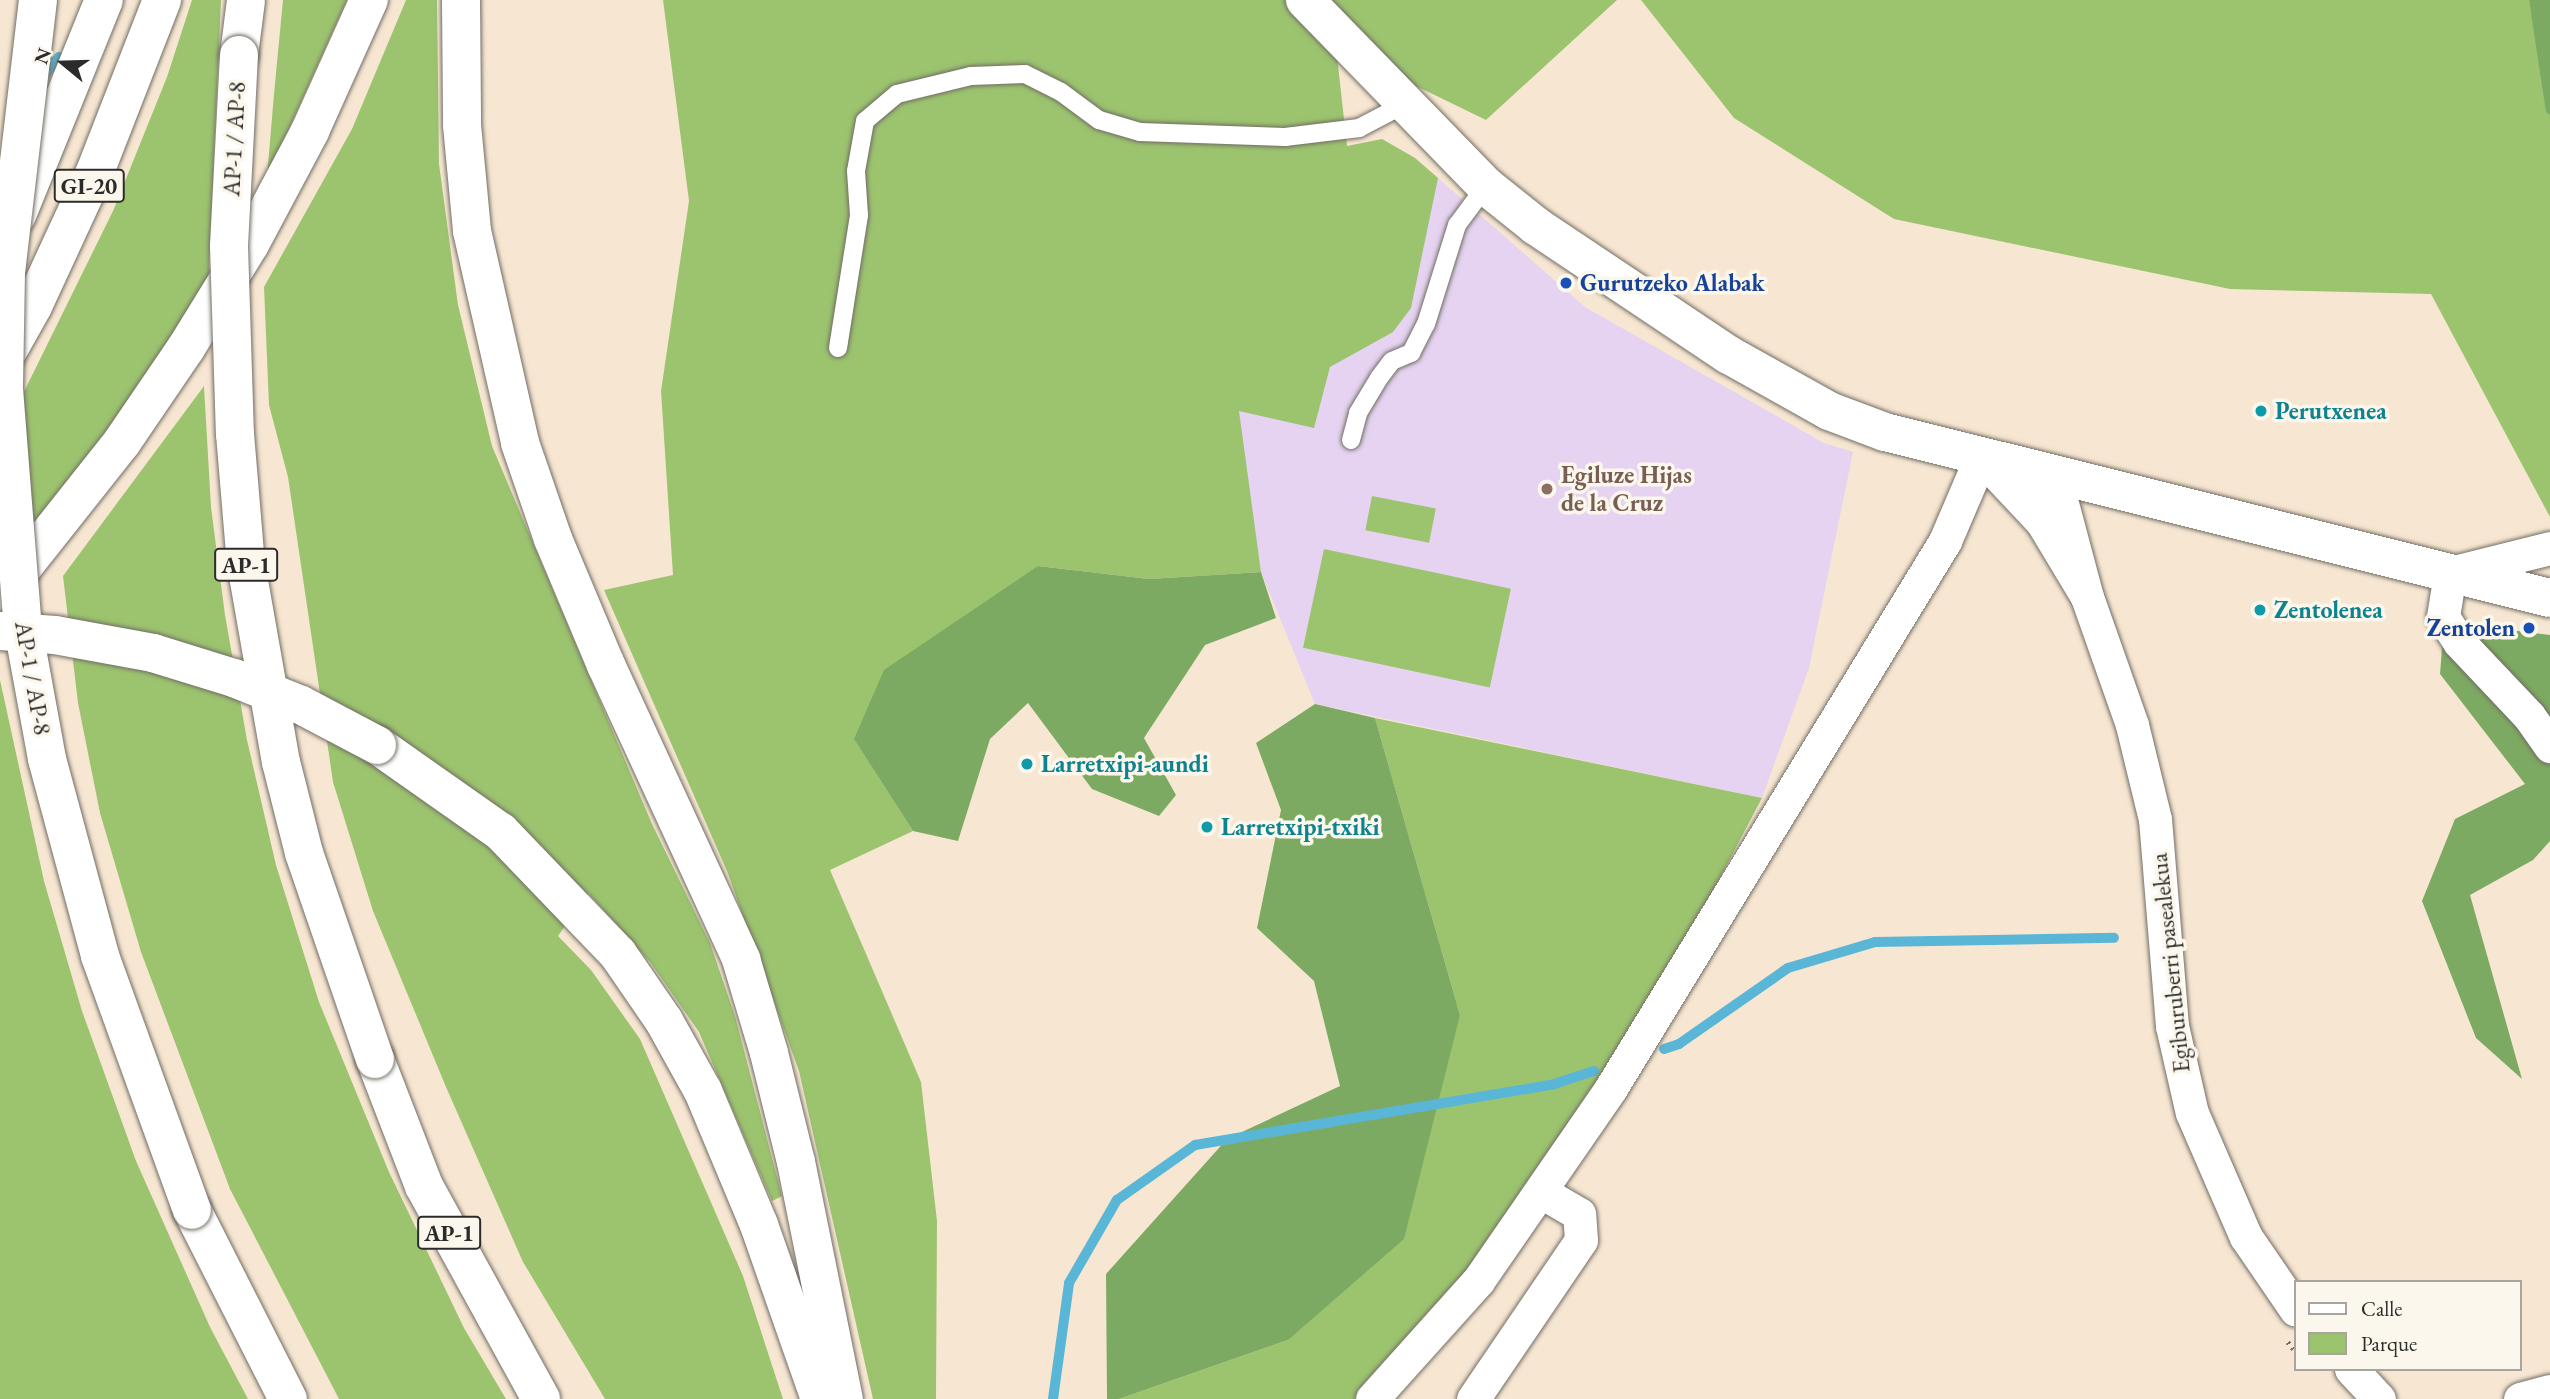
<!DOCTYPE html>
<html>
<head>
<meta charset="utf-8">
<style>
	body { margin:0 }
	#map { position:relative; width:2550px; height:1399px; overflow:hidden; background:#f7e7d2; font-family:"EB Garamond",serif }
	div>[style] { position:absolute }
	.built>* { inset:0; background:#e5d3f1 }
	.green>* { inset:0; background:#9cc46f; transform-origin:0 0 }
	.forest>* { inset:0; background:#7daa62 }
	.stream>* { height:10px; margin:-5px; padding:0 5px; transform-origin:5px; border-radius:5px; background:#59b6d7 }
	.path>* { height:4.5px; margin-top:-2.25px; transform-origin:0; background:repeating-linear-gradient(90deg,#726d65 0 2px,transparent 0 7px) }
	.roads { filter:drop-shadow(0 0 2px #726d65) drop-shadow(0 0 2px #726d65) }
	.service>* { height:18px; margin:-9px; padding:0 9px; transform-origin:9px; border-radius:9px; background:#fff }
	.minor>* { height:33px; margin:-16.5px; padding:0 16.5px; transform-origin:16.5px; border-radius:16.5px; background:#fff }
	.tertiary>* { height:38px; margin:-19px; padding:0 19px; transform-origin:19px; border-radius:19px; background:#fff }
	.motorway>* { height:38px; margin:-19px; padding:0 19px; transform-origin:19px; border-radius:19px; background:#fff }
	.bridges { filter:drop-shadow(0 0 2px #726d65) drop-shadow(0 0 2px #726d65) }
	.motorway-bridge>* { height:38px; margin:-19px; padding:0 19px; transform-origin:19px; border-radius:19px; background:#fff }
	.dots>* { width:19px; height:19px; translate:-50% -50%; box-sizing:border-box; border:4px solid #fbf7ec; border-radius:50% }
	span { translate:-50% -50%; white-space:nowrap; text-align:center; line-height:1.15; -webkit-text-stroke:7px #fbf7ec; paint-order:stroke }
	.shield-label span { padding:2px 5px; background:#fbf7ec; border:2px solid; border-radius:5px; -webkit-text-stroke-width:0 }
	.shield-label { font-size:23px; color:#2b2b2b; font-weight:700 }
	.street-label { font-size:24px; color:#2b2b2b }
	.transit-label { font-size:24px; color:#164399; font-weight:700 }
	.left { translate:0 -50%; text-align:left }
	.right { translate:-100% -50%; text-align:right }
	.culture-label { font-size:24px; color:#0d838f; font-weight:700 }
	.education-label { font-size:24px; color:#785e54; font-weight:700 }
	.legend { position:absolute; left:2294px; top:1280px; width:228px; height:91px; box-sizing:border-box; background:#fbf7ec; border:2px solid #a8a59f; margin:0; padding:9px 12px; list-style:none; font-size:21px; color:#2b2b2b }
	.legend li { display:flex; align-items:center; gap:14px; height:35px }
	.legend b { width:35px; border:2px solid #a8a59f }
	.north { position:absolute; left:28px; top:28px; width:70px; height:70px; -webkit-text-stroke:5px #fbf7ec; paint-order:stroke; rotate:289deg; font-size:19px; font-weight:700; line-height:28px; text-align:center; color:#2b2b2b }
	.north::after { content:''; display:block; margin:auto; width:24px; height:32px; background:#2b2b2b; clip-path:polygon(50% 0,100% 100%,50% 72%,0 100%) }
</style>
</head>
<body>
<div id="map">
	<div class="built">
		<i style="clip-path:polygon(1382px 139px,1415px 158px,1585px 307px,1824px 443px,1853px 452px,1809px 668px,1762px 798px,1315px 704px,1261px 572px,1242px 454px,1232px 337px)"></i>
	</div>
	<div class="green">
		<i style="clip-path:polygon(192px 0,221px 0,208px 288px,117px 421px,0 571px,16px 408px,113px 211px,167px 77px)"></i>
		<i style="clip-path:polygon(283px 0,347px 0,267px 177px,274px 94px)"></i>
		<i style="clip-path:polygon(406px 0,437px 0,439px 164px,458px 305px,492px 446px,652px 824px,710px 943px,735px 1016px,782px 1196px,772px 1201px,699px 1032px,650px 962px,588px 893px,558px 936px,591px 970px,640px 1039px,743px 1276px,783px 1399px,605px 1399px,523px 1262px,446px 1087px,373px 911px,333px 782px,288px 477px,269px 405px,264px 287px,352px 129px)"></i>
		<i style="clip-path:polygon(663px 0,1617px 0,1486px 120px,1336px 47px,1347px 146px,1382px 139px,1415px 158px,1438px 178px,1411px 308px,1393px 332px,1330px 367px,1314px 428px,1239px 411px,1261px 572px,1149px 579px,1038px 566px,855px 740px,913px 831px,830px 870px,921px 1082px,937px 1221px,936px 1399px,873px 1399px,799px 1071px,727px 871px,604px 590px,673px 575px,661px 391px,689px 201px)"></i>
		<i style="clip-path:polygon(1641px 0,2529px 0,2550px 115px,2550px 517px,2431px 294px,2230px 289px,1894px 219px,1734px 118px)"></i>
		<i style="clip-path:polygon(204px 386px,211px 507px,225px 615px,247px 740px,276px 865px,319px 1002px,389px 1172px,464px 1328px,506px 1399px,339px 1399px,230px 1189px,141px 952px,100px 813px,78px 703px,63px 576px)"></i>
		<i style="left:1372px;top:496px;width:65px;height:35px;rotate:11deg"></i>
		<i style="left:1324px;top:549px;width:191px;height:101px;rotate:12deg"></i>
		<i style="clip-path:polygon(0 680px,44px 881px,82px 1011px,136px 1161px,210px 1327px,248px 1399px,0 1399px)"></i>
		<i style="clip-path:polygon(1375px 718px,1762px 798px,1616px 1074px,1369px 1399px,1119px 1399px,1288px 1340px,1460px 1015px)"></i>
	</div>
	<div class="forest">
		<i style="clip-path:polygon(2529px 0,2550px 0,2550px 115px,2546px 112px)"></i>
		<i style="clip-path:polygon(1038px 566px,1149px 579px,1261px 572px,1276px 618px,1205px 645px,1144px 738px,1176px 795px,1159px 816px,1092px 789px,1028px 703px,990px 739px,958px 841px,913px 831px,854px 739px,884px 670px)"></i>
		<i style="clip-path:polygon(2444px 622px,2550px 635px,2550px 841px,2533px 860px,2470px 895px,2522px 1079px,2476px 1038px,2422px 901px,2455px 819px,2525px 784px,2440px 674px)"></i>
		<i style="clip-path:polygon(1315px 704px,1375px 718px,1460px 1015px,1404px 1239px,1288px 1340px,1119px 1399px,1107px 1399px,1106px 1274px,1227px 1139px,1340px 1086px,1314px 981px,1257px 928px,1281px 810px,1256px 743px)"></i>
	</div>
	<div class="stream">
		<i style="left:42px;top:78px;width:27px;rotate:-51deg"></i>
		<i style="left:1664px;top:1049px;width:16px;rotate:-18deg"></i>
		<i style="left:1679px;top:1044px;width:133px;rotate:-34.9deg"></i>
		<i style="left:1788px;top:968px;width:91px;rotate:-16.6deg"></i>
		<i style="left:1875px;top:942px;width:239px;rotate:-1deg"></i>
		<i style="left:1053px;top:1399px;width:117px;rotate:-82.1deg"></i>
		<i style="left:1069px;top:1283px;width:96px;rotate:-60deg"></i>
		<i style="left:1117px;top:1200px;width:95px;rotate:-35.2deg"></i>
		<i style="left:1195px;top:1145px;width:364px;rotate:-9.6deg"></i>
		<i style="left:1554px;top:1084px;width:42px;rotate:-18deg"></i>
	</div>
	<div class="path">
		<i style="left:2288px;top:1342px;width:13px;rotate:51deg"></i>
	</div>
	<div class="roads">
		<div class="service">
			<i style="left:838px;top:348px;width:135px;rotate:-81deg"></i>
			<i style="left:859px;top:215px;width:44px;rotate:-93.9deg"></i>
			<i style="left:856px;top:171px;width:51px;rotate:-79.8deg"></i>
			<i style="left:865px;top:121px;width:42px;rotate:-40.2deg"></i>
			<i style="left:897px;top:94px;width:76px;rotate:-13.7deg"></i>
			<i style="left:971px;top:76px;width:54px;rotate:-2.1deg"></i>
			<i style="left:1025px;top:74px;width:40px;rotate:26.6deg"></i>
			<i style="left:1061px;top:92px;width:47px;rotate:36.4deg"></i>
			<i style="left:1099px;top:120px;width:43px;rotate:16.3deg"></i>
			<i style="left:1140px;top:132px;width:145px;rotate:2deg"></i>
			<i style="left:1285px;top:137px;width:75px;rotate:-6.9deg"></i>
			<i style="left:1359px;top:128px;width:52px;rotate:-27.6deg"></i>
			<i style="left:1351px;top:440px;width:28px;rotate:-75deg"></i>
			<i style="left:1358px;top:413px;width:41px;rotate:-59deg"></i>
			<i style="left:1379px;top:378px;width:21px;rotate:-53deg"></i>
			<i style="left:1392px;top:361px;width:21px;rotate:-23deg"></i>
			<i style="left:1411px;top:353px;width:33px;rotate:-63deg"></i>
			<i style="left:1426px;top:324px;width:104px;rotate:-72.6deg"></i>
			<i style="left:1457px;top:225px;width:49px;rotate:-53.4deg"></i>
		</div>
		<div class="minor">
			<i style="left:2032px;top:469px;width:35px;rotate:40deg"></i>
			<i style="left:2059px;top:492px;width:109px;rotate:75.1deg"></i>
			<i style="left:2087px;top:597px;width:136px;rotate:70.6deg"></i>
			<i style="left:2132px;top:725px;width:97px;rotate:76.3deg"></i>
			<i style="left:2155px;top:819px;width:208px;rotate:85.3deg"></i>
			<i style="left:2172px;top:1026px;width:89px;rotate:77.1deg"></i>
			<i style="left:2192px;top:1113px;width:135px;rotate:66.5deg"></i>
			<i style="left:2246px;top:1237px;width:88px;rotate:55.6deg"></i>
			<i style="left:2550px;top:548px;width:103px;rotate:166deg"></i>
			<i style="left:2450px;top:573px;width:45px;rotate:99deg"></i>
			<i style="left:2443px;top:617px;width:30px;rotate:57deg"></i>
			<i style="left:2459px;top:642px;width:102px;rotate:46.6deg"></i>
			<i style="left:2529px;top:716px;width:37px;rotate:55deg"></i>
			<i style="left:2351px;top:1369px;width:41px;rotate:47deg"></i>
			<i style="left:1372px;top:1399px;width:159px;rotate:-48.1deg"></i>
			<i style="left:1478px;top:1281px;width:234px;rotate:-55.4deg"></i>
			<i style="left:1611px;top:1088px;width:641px;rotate:-58.59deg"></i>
			<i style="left:1945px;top:541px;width:91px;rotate:-66.8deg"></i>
			<i style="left:1981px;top:457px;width:89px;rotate:46.8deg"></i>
			<i style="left:2042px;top:522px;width:87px;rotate:59deg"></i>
			<i style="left:1473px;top:1399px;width:192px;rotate:-55.8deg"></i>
			<i style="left:1581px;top:1240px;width:26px;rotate:-94deg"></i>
			<i style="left:1579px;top:1214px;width:42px;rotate:-149.7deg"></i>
			<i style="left:2520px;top:1399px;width:31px;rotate:-15deg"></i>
		</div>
		<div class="tertiary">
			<i style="left:1305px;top:0;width:260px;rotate:45.8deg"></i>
			<i style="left:1486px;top:186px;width:64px;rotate:38.7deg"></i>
			<i style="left:1536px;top:226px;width:232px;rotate:33.8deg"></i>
			<i style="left:1729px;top:355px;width:115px;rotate:29.2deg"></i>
			<i style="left:1829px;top:411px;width:60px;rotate:20.6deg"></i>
			<i style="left:1885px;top:432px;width:685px;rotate:14.02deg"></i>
		</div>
		<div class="motorway">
			<i style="left:461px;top:0;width:125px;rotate:89.5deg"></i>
			<i style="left:462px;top:125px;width:106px;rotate:84.6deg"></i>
			<i style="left:472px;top:231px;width:217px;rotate:77.2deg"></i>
			<i style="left:520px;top:443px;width:102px;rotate:71deg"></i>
			<i style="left:553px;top:539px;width:137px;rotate:67.2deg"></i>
			<i style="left:606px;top:665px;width:324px;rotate:65.3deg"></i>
			<i style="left:741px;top:959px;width:98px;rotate:73.4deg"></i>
			<i style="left:769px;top:1053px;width:112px;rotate:76.1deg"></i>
			<i style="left:796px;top:1162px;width:242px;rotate:78.6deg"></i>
			<i style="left:239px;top:55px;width:55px;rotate:-82.7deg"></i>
			<i style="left:17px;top:215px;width:232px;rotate:-68deg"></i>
			<i style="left:0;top:365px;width:68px;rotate:-60.8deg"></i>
			<i style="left:33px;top:306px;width:148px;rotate:-65.2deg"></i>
			<i style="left:95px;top:172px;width:185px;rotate:-68.7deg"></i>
			<i style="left:0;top:596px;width:196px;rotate:-51.6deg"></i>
			<i style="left:122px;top:442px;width:114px;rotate:-55.8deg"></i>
			<i style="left:186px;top:348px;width:122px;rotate:-58.4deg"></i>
			<i style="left:250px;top:244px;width:128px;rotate:-62deg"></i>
			<i style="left:310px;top:131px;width:144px;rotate:-65.8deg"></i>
			<i style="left:377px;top:745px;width:151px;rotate:35.1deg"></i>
			<i style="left:501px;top:832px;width:169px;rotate:46.2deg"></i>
			<i style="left:618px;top:954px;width:81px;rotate:55.5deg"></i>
			<i style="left:664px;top:1021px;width:80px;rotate:60.9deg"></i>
			<i style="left:703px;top:1091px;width:145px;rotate:67.3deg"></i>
			<i style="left:759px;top:1225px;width:184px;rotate:70.7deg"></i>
			<i style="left:375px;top:1059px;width:136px;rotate:68.9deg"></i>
			<i style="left:424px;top:1186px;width:243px;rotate:61.2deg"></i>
			<i style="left:192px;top:1210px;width:212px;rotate:63.1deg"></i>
		</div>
	</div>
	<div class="bridges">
		<div class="motorway-bridge">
			<i style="left:38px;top:0;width:274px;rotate:96.7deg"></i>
			<i style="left:6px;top:272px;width:117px;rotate:91deg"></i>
			<i style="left:4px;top:389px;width:240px;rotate:85.5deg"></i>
			<i style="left:23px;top:628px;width:133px;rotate:79.6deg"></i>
			<i style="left:47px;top:759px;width:204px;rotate:74.9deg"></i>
			<i style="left:100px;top:956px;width:270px;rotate:70.1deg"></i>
			<i style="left:239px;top:55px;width:191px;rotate:93deg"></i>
			<i style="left:229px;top:246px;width:188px;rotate:88.2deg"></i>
			<i style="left:235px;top:434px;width:130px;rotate:85.2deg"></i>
			<i style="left:246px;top:564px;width:201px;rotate:80deg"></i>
			<i style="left:281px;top:762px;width:94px;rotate:75.8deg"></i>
			<i style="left:304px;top:853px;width:218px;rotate:71deg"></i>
			<i style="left:1px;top:631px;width:54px;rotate:4.2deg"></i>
			<i style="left:55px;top:635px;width:100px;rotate:10.4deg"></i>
			<i style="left:153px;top:653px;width:85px;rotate:17.2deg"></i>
			<i style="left:234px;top:678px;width:72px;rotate:21.9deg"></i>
			<i style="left:301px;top:705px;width:86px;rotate:27.8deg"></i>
		</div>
	</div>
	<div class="dots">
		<i style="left:1566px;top:283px;background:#1a4fb4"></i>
		<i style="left:2261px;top:411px;background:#0f9aa8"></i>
		<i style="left:1547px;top:489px;background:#8d6e63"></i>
		<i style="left:2260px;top:610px;background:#0f9aa8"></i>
		<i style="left:2529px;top:628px;background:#1a4fb4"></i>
		<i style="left:1027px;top:764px;background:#0f9aa8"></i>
		<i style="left:1207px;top:827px;background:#0f9aa8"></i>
	</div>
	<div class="shield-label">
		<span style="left:89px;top:186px">GI-20</span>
		<span style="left:246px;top:565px">AP-1</span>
		<span style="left:449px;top:1233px">AP-1</span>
	</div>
	<div class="street-label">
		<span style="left:234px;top:139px;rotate:-87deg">AP-1 / AP-8</span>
		<span style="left:33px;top:678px;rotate:80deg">AP-1 / AP-8</span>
		<span style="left:2170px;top:963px;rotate:-96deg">Egiburuberri pasealekua</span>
	</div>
	<div class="transit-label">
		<span class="left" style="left:1580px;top:283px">Gurutzeko Alabak</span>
		<span class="right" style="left:2515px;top:628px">Zentolen</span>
	</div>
	<div class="culture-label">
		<span class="left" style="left:2275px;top:411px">Perutxenea</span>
		<span class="left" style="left:2274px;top:610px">Zentolenea</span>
		<span class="left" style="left:1041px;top:764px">Larretxipi-aundi</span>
		<span class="left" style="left:1221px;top:827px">Larretxipi-txiki</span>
	</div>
	<div class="education-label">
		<span class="left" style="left:1561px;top:489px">Egiluze Hijas<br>de la Cruz</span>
	</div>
	<ul class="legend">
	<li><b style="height:9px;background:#fff"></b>Calle</li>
	<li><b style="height:19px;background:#9cc46f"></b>Parque</li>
	</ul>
	<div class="north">N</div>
</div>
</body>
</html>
